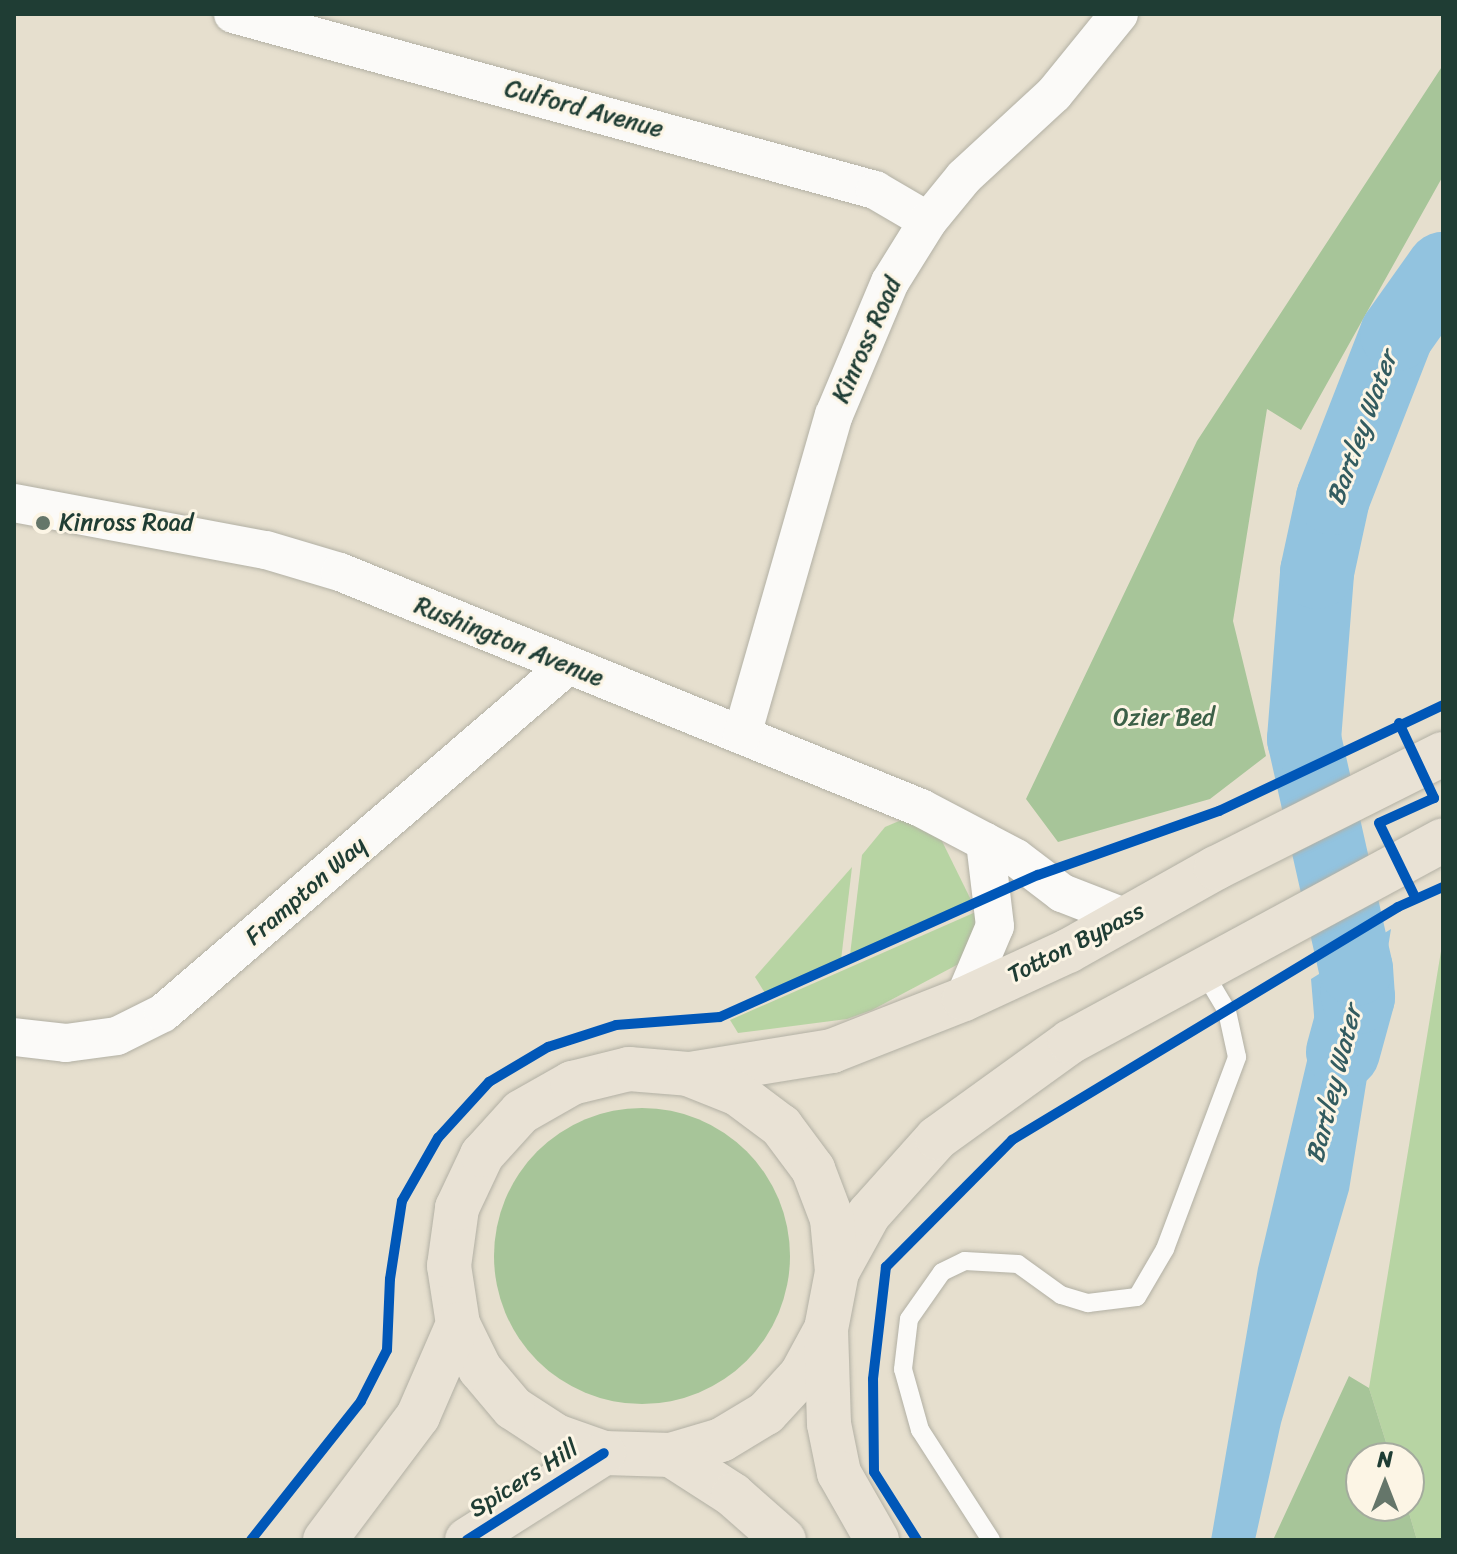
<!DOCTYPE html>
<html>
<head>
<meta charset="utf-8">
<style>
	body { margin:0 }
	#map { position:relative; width:1457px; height:1554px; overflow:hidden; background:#e6dfce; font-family:Sriracha,sans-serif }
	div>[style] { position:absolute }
	.green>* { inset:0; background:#b7d4a3 }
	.forest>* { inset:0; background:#a7c599 }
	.round { border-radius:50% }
	.water>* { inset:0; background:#92c3df }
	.river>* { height:74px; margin:-37px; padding:0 37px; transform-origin:37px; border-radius:37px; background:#92c3df }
	.roads { filter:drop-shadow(0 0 2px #b2b0a4) drop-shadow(0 0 2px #b2b0a4) }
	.service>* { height:18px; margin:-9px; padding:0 9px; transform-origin:9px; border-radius:9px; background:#fbfaf8 }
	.minor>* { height:38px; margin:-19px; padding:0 19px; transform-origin:19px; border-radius:19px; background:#fbfaf8 }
	.primary>* { height:44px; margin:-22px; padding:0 22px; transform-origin:22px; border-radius:22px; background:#e9e2d5 }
	.cycleway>* { height:10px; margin:-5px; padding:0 5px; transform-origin:5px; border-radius:5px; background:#0057b8 }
	.dots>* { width:22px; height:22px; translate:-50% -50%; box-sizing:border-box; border:4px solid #fcf5e5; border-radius:50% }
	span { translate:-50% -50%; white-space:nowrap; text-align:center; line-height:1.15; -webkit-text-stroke:6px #fcf5e5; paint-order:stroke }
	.street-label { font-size:24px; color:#1f3d34 }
	.poi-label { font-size:24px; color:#1f3d34 }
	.left { translate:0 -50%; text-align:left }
	.park-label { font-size:24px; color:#3c6047 }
	.water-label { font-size:26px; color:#335c60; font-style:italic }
	.frame { position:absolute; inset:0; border:16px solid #1f3d34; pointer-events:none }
	.north { position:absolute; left:1345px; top:1442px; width:80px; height:80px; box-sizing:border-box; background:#fcf5e5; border:2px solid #a4ab9e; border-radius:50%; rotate:0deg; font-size:22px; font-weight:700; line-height:32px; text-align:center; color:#1f3d34 }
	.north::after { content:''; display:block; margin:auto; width:28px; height:36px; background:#65766a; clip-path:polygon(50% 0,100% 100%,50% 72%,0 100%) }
</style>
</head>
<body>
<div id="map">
	<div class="green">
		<i style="clip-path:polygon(906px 818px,939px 835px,971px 900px,850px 955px,862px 855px,885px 827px)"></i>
		<i style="clip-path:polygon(852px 867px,841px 960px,765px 993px,755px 977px)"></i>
		<i style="clip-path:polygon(978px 911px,968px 959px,872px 1010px,847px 1019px,738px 1033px,730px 1020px)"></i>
		<i style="clip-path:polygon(1443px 939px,1443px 1540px,1417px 1540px,1407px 1506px,1409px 1458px,1391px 1458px,1369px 1388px)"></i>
	</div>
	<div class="forest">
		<i style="clip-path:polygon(1443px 65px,1443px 176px,1301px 430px,1267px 409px,1233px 621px,1266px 756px,1210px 799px,1058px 842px,1026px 799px,1197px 441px)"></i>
		<i class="round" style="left:494px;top:1108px;width:296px;height:296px"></i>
		<i style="clip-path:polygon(1349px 1376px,1369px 1388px,1391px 1458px,1361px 1458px,1361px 1506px,1407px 1506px,1417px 1540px,1273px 1540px)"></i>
	</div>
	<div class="water">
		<i style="clip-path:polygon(1391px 929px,1349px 1190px,1281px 1423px,1255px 1540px,1211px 1540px,1258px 1268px,1315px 1027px,1311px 979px)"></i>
	</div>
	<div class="river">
		<i style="left:1343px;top:1052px;width:57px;rotate:-74.7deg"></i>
		<i style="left:1358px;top:997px;width:28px;rotate:-94deg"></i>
		<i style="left:1356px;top:969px;width:236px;rotate:-102.7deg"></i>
		<i style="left:1304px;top:739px;width:168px;rotate:-85.5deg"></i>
		<i style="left:1317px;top:572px;width:76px;rotate:-77.8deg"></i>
		<i style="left:1333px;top:498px;width:176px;rotate:-68.7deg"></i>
		<i style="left:1397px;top:334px;width:80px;rotate:-54.7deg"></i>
	</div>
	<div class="roads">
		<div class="service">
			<i style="left:991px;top:1540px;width:131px;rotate:-122.8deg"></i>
			<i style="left:920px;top:1430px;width:63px;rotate:-105.6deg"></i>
			<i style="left:903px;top:1369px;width:50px;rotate:-83.2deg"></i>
			<i style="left:909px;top:1319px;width:57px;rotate:-54.9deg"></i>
			<i style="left:942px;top:1272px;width:25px;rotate:-26deg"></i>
			<i style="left:965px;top:1261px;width:53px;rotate:3.2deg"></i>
			<i style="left:1018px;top:1264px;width:53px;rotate:35.8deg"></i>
			<i style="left:1061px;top:1295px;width:28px;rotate:17deg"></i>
			<i style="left:1088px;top:1303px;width:49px;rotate:-7deg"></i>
			<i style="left:1137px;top:1297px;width:56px;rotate:-59.7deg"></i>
			<i style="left:1165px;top:1249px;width:205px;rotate:-69.4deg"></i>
			<i style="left:1237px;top:1057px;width:47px;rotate:-102.3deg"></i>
			<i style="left:1227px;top:1011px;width:49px;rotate:-120.8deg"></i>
		</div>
		<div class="minor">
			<i style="left:233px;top:14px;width:666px;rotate:15.33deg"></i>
			<i style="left:875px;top:190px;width:61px;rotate:30.3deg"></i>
			<i style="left:14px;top:503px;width:256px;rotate:10.6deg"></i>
			<i style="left:266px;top:550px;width:77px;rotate:16.6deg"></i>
			<i style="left:340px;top:572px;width:627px;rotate:22.11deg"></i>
			<i style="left:921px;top:808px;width:107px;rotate:27.8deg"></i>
			<i style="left:1016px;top:858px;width:58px;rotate:37.3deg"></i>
			<i style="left:1062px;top:893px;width:69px;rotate:21.3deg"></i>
			<i style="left:742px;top:735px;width:333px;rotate:-74deg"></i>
			<i style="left:834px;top:415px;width:144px;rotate:-67.2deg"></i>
			<i style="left:890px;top:282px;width:72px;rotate:-58.1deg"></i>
			<i style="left:928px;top:221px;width:57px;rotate:-50.7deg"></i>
			<i style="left:964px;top:177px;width:122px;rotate:-42.7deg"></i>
			<i style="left:1054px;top:94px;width:103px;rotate:-50.9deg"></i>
			<i style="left:964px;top:999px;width:79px;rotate:-67deg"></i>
			<i style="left:995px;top:926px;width:85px;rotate:-96.8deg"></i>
			<i style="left:14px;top:1037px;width:52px;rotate:6.6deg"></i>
			<i style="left:66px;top:1043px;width:51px;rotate:-7.8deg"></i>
			<i style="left:117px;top:1036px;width:51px;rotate:-26.6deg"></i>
			<i style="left:163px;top:1013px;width:531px;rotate:-40.65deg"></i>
		</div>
		<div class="primary">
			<i style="left:690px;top:1074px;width:144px;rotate:-9.2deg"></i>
			<i style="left:832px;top:1051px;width:142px;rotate:-21.5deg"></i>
			<i style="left:964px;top:999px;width:115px;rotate:-24.8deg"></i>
			<i style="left:1068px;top:951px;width:170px;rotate:-29.3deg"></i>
			<i style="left:1216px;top:868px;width:254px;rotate:-26.7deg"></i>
			<i style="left:837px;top:1272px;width:66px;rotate:-61.1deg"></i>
			<i style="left:869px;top:1214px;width:102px;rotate:-48.2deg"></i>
			<i style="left:937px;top:1138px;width:164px;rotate:-35.8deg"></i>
			<i style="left:1070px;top:1042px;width:424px;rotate:-28.4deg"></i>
			<i style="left:826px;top:1329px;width:52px;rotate:118.5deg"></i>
			<i style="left:801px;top:1375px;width:52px;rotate:132.6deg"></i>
			<i style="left:766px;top:1413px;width:52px;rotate:149deg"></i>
			<i style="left:721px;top:1440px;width:52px;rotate:163.3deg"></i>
			<i style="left:671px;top:1455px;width:67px;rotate:-178.3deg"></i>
			<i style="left:604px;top:1453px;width:51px;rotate:-160.5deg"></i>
			<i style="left:556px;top:1436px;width:51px;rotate:-146.9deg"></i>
			<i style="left:513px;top:1408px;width:51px;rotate:-130.2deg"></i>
			<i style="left:480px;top:1369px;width:50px;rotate:-116.1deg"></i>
			<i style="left:458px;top:1324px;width:59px;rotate:-98.8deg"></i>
			<i style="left:449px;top:1266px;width:59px;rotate:-82.1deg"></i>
			<i style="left:457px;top:1208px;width:59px;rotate:-64.7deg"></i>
			<i style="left:482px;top:1155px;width:58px;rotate:-47.8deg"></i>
			<i style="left:521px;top:1112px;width:59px;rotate:-29.6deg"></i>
			<i style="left:572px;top:1083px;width:59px;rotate:-13.8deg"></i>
			<i style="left:629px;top:1069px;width:59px;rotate:4.8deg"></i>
			<i style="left:688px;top:1074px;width:54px;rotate:21.8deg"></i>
			<i style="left:738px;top:1094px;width:54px;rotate:36.7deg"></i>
			<i style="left:781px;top:1126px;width:54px;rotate:53.3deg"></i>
			<i style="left:813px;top:1169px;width:53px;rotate:69.2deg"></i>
			<i style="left:832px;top:1219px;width:53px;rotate:84.6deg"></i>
			<i style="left:837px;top:1272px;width:58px;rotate:100.9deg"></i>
			<i style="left:826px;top:1329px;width:95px;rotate:88.2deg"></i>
			<i style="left:829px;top:1424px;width:50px;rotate:78.5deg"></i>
			<i style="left:839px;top:1473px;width:77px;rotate:60.4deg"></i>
			<i style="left:671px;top:1455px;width:74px;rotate:32.8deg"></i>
			<i style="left:733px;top:1495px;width:68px;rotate:41.4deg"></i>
			<i style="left:325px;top:1540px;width:155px;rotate:-53.1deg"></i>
			<i style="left:418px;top:1416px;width:100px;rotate:-66.5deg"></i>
			<i style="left:467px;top:1540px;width:162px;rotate:-32.4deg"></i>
		</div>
	</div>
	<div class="cycleway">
		<i style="left:1399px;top:723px;width:83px;rotate:65deg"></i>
		<i style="left:1434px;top:798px;width:60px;rotate:155.6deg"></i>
		<i style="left:1379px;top:823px;width:82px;rotate:64.1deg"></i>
		<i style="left:251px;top:1540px;width:177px;rotate:-51.6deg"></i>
		<i style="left:361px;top:1401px;width:57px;rotate:-63deg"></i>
		<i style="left:387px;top:1350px;width:71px;rotate:-87.6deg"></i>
		<i style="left:390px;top:1279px;width:79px;rotate:-81.3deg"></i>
		<i style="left:402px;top:1201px;width:73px;rotate:-60.3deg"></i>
		<i style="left:438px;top:1138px;width:76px;rotate:-47.7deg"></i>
		<i style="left:489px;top:1082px;width:69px;rotate:-30.7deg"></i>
		<i style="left:548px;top:1047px;width:71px;rotate:-17.9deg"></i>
		<i style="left:616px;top:1025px;width:104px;rotate:-4.4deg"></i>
		<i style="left:720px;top:1017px;width:348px;rotate:-24.1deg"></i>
		<i style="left:1038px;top:875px;width:192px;rotate:-19.5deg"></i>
		<i style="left:1219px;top:811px;width:248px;rotate:-25.3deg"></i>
		<i style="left:467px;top:1540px;width:162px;rotate:-32.4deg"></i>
		<i style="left:917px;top:1540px;width:80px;rotate:-122.3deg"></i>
		<i style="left:874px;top:1472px;width:93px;rotate:-90.6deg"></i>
		<i style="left:873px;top:1379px;width:113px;rotate:-83.4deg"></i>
		<i style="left:886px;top:1267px;width:179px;rotate:-45.2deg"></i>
		<i style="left:1012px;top:1140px;width:451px;rotate:-31.1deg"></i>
		<i style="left:1398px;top:907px;width:49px;rotate:-24deg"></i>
	</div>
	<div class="dots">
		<i style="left:43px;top:523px;background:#65766a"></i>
	</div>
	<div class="street-label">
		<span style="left:584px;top:109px;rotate:15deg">Culford Avenue</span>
		<span style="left:867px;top:340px;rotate:-66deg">Kinross Road</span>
		<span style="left:509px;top:642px;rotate:22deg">Rushington Avenue</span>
		<span style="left:306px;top:891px;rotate:-41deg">Frampton Way</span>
		<span style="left:1076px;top:943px;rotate:-27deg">Totton Bypass</span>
		<span style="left:524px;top:1479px;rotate:-32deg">Spicers Hill</span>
	</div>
	<div class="poi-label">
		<span class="left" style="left:59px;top:523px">Kinross Road</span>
	</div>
	<div class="park-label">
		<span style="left:1164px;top:718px">Ozier Bed</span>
	</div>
	<div class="water-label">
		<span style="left:1362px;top:428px;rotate:-70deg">Bartley Water</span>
		<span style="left:1334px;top:1084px;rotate:-76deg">Bartley Water</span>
	</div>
	<div class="frame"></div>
	<div class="north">N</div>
</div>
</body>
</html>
